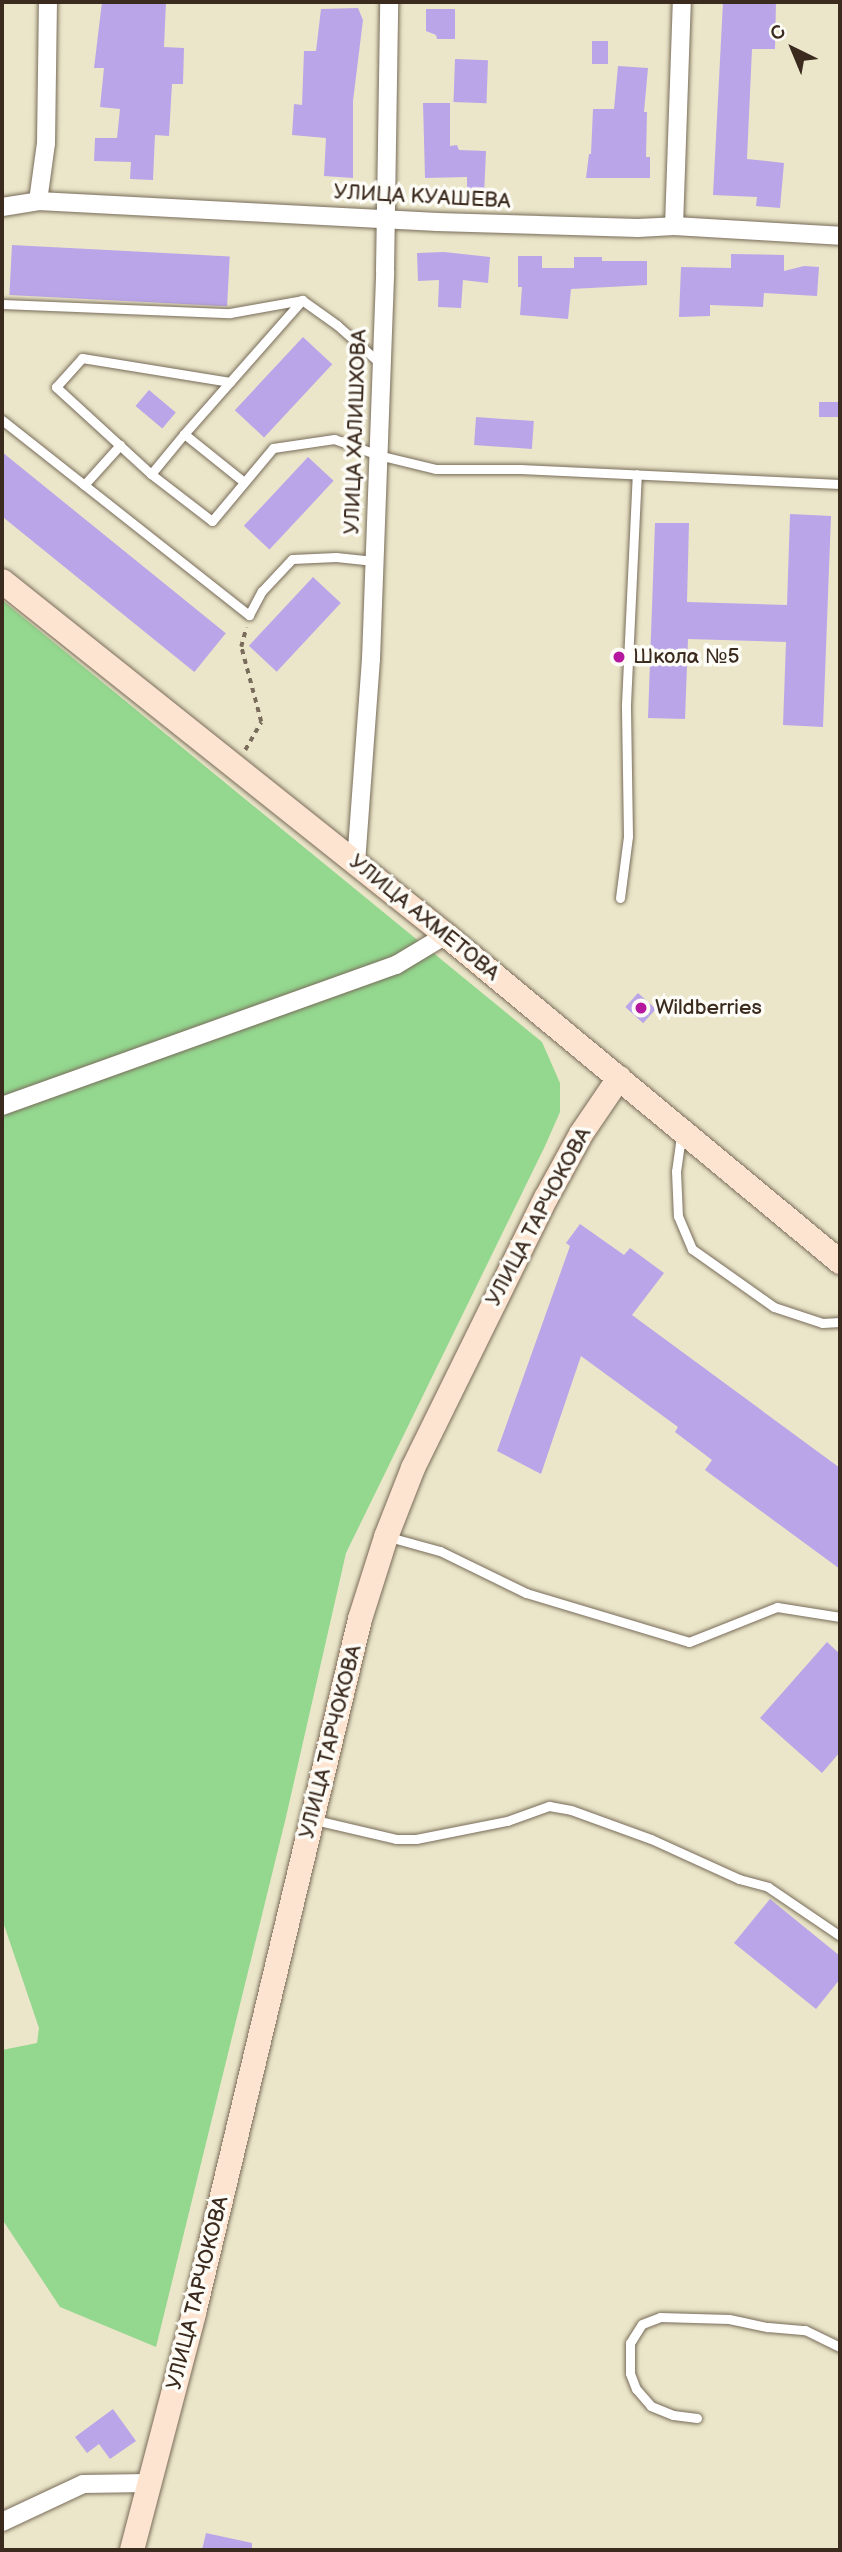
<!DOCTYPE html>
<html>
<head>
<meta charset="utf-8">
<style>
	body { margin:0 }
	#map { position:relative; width:842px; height:2552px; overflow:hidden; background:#ebe6c9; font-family:"Balsamiq Sans",sans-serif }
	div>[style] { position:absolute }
	.green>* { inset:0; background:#94d78f }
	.building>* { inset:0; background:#baa5e9; transform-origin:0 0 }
	.path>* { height:3.5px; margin-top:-1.75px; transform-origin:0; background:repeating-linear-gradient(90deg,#796c5a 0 5px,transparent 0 10px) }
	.roads { filter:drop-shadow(0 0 2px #796c5a) drop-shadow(0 0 2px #796c5a) }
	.lane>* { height:9px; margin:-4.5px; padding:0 4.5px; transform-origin:4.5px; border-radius:4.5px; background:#fff }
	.street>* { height:18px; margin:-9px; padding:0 9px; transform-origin:9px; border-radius:9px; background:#fff }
	.secondary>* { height:24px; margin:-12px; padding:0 12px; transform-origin:12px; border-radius:12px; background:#fde4d0 }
	.dots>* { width:19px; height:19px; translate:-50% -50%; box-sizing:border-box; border:4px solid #fdfcf7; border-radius:50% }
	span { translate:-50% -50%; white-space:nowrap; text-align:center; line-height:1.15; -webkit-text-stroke:7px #fdfcf7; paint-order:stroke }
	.street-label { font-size:21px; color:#3b2a1e }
	.poi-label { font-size:21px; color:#3b2a1e }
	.left { translate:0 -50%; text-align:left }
	.frame { position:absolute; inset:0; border:4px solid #3b2a1e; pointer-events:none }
	.north { position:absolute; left:758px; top:14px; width:70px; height:70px; -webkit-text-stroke:5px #fdfcf7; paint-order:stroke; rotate:317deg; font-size:19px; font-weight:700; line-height:28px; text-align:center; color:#3b2a1e }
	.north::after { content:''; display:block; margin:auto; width:24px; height:32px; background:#3b2a1e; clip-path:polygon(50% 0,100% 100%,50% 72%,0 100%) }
</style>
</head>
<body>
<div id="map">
	<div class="green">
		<i style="clip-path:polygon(2px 600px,542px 1042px,560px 1083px,560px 1112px,545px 1146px,346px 1553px,286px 1817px,156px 2347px,60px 2307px,2px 2219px,2px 2050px,37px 2043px,39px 2028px,2px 1919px)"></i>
	</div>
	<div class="building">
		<i style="clip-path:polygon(102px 2px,166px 2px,164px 47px,184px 48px,183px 84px,172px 84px,169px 136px,155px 135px,153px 180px,130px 179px,131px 162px,94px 161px,95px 138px,117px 138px,120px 109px,100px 107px,104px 68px,94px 68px)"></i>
		<i style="clip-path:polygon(723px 2px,776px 2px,775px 49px,752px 49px,747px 159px,784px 163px,780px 208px,756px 206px,757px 197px,713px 195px)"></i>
		<i style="clip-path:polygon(358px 8px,363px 20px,353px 101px,353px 178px,324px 176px,326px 138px,292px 135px,294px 104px,302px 105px,304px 51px,316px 51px,321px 9px)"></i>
		<i style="clip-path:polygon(426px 9px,455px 9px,455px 39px,437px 39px,436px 35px,426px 31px)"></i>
		<i style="left:592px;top:41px;width:16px;height:23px"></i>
		<i style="left:455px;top:59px;width:33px;height:43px;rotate:2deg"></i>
		<i style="clip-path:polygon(618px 66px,648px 68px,644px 112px,647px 112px,646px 157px,650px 157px,650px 178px,586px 178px,589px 154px,591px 154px,593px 109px,614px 109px)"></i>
		<i style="clip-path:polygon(423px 103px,450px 103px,450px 146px,457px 145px,459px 150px,486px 151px,484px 195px,467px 194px,467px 177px,425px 178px)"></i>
		<i style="left:12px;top:245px;width:218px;height:50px;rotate:3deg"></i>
		<i style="clip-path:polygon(444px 252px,490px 257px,488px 283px,463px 280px,461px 308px,438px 307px,439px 280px,418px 281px,417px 253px)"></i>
		<i style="clip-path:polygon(731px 254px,784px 255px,784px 271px,804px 266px,819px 267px,817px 296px,764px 293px,763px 307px,710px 305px,710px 316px,679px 317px,681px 267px,731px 268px)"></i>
		<i style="clip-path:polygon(518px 256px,542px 256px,542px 268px,574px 268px,574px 257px,602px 257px,602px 261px,647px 261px,647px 285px,571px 289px,568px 319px,520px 315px,522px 287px,518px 287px)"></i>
		<i style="left:303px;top:337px;width:40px;height:100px;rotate:43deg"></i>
		<i style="left:149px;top:390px;width:35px;height:21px;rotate:40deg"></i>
		<i style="left:819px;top:402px;width:21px;height:15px"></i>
		<i style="left:476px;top:417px;width:58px;height:28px;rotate:4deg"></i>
		<i style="left:2px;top:452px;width:288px;height:50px;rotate:39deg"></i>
		<i style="left:308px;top:457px;width:35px;height:94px;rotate:43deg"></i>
		<i style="clip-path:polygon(790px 514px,831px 516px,823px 727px,783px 725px,786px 642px,688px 639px,685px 719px,648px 718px,655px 523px,689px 523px,687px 602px,787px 605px)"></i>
		<i style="left:313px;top:577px;width:38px;height:94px;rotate:43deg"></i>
		<i style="left:638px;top:993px;width:24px;height:19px;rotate:42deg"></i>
		<i style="clip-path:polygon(580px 1224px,624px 1255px,630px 1248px,664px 1273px,632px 1315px,840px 1468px,840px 1569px,705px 1470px,712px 1460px,675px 1432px,678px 1427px,581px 1356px,541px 1474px,497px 1451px,570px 1246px,566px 1243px)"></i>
		<i style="clip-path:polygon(827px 1642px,840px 1654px,840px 1752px,822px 1773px,760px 1718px)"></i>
		<i style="clip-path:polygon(770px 1899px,840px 1956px,840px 1979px,816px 2009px,734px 1943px)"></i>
		<i style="clip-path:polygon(113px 2409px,136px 2441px,110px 2459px,99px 2444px,87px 2453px,75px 2437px)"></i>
		<i style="clip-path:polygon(206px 2533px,252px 2543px,252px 2550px,202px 2550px)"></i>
	</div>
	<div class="path">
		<i style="left:245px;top:750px;width:32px;rotate:-60deg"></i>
		<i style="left:261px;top:722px;width:78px;rotate:-104.9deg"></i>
		<i style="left:241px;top:647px;width:20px;rotate:-75deg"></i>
	</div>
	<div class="roads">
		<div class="lane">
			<i style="left:2px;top:304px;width:228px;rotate:2.3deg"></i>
			<i style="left:230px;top:313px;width:73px;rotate:-10.2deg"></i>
			<i style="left:2px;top:420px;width:315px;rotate:38.3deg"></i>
			<i style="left:249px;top:615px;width:27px;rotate:-62deg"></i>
			<i style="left:262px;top:591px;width:44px;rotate:-46.8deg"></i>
			<i style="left:292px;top:559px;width:44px;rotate:-2.6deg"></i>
			<i style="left:336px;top:557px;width:38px;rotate:6deg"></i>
			<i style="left:184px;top:434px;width:52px;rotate:129.5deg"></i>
			<i style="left:151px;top:474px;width:129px;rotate:-137.5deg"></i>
			<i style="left:56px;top:387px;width:39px;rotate:-48deg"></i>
			<i style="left:82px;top:358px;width:150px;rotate:9.2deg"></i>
			<i style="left:151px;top:474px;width:77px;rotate:37.6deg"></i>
			<i style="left:212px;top:521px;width:95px;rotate:-50.1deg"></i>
			<i style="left:273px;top:448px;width:62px;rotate:-8.4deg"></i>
			<i style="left:334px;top:439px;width:47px;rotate:20deg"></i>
			<i style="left:378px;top:455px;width:60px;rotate:13.6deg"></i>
			<i style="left:436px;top:469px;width:84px"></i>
			<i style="left:520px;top:469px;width:320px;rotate:2.7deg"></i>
			<i style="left:244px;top:482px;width:77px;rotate:-141.3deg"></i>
			<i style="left:184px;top:434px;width:179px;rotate:-48.6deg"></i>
			<i style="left:302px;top:300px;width:43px;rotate:35.5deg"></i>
			<i style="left:337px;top:325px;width:57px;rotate:41.5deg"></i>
			<i style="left:84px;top:485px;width:54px;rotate:-48deg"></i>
			<i style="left:620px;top:898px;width:63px;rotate:-82.6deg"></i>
			<i style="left:628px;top:836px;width:132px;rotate:-90.9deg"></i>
			<i style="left:626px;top:704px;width:230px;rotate:-87.3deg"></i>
			<i style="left:681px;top:1136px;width:35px;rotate:98deg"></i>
			<i style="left:676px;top:1171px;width:45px;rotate:87.5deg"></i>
			<i style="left:678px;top:1216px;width:36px;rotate:67deg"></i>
			<i style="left:692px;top:1249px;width:100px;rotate:35.3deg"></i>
			<i style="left:774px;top:1307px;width:51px;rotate:18.4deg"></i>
			<i style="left:822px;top:1323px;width:18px;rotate:-3deg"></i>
			<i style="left:389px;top:1537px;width:53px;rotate:15.4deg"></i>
			<i style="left:440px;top:1551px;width:96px;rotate:26deg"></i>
			<i style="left:526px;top:1593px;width:170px;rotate:16.7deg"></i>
			<i style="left:689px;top:1642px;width:95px;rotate:-21.7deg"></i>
			<i style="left:777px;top:1607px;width:64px;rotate:9deg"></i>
			<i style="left:315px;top:1820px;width:83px;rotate:13.2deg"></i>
			<i style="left:396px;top:1839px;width:20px"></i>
			<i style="left:416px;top:1839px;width:93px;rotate:-11.2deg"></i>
			<i style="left:507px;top:1821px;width:45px;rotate:-19.7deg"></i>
			<i style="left:549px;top:1806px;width:22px;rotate:10deg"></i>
			<i style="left:571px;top:1810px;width:85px;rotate:19.9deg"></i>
			<i style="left:651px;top:1839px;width:97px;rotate:24.4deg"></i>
			<i style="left:739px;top:1879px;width:30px;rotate:15deg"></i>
			<i style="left:768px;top:1887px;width:87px;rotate:34.2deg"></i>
			<i style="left:697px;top:2418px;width:24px;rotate:-173deg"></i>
			<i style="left:673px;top:2415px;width:24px;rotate:-158deg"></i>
			<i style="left:651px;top:2406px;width:23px;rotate:-131deg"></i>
			<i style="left:636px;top:2389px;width:17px;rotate:-111deg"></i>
			<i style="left:630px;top:2373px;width:30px;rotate:-90deg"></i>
			<i style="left:630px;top:2343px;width:22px;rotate:-58deg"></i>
			<i style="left:642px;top:2324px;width:19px;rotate:-21deg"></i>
			<i style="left:660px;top:2317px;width:69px;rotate:1.7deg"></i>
			<i style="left:729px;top:2319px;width:40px;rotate:12deg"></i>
			<i style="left:768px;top:2327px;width:37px;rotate:5deg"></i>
			<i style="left:805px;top:2330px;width:39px;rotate:26deg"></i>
		</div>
		<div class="street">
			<i style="left:38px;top:201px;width:59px;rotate:-82.1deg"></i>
			<i style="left:46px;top:143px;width:141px;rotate:-89.2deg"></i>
			<i style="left:2px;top:207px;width:36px;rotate:-9deg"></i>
			<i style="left:38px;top:201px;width:400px;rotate:3deg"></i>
			<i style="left:437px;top:222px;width:201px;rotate:1.7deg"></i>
			<i style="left:638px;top:228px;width:36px;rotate:-3deg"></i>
			<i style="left:674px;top:226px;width:166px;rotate:3.4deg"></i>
			<i style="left:674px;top:226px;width:224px;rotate:-88deg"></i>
			<i style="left:356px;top:863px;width:205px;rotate:-85.8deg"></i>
			<i style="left:371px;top:659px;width:388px;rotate:-87.9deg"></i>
			<i style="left:385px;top:271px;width:269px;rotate:-89.1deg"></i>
			<i style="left:2px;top:1106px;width:418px;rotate:-19.7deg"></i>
			<i style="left:396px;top:965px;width:58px;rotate:-31deg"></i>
			<i style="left:2px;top:2522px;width:89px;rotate:-25.1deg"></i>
			<i style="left:83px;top:2484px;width:65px;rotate:-0.9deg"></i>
		</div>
		<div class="secondary">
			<i style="left:2px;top:581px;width:568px;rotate:38.57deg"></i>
			<i style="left:446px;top:935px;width:512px;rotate:39.69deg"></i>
			<i style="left:132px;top:2550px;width:245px;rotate:-75.3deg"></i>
			<i style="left:194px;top:2313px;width:714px;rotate:-76.55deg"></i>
			<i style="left:360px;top:1619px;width:86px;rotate:-72.4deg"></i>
			<i style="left:386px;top:1537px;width:74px;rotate:-68.6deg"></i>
			<i style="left:413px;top:1468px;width:301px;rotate:-63.8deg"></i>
			<i style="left:546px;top:1198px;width:73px;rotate:-61.3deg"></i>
			<i style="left:581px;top:1134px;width:68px;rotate:-55.8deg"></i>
		</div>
	</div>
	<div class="dots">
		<i style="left:619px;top:657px;background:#b5179e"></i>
		<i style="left:641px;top:1008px;background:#b5179e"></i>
	</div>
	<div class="street-label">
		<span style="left:422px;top:197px;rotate:3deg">УЛИЦА КУАШЕВА</span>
		<span style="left:356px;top:432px;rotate:-88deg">УЛИЦА ХАЛИШХОВА</span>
		<span style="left:424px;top:918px;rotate:39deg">УЛИЦА АХМЕТОВА</span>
		<span style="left:539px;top:1217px;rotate:-62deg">УЛИЦА ТАРЧОКОВА</span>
		<span style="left:331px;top:1742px;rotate:-76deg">УЛИЦА ТАРЧОКОВА</span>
		<span style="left:198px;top:2293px;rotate:-76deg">УЛИЦА ТАРЧОКОВА</span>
	</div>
	<div class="poi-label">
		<span class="left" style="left:633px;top:657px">Школа №5</span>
		<span class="left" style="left:655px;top:1008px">Wildberries</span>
	</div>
	<div class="frame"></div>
	<div class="north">С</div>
</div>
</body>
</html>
